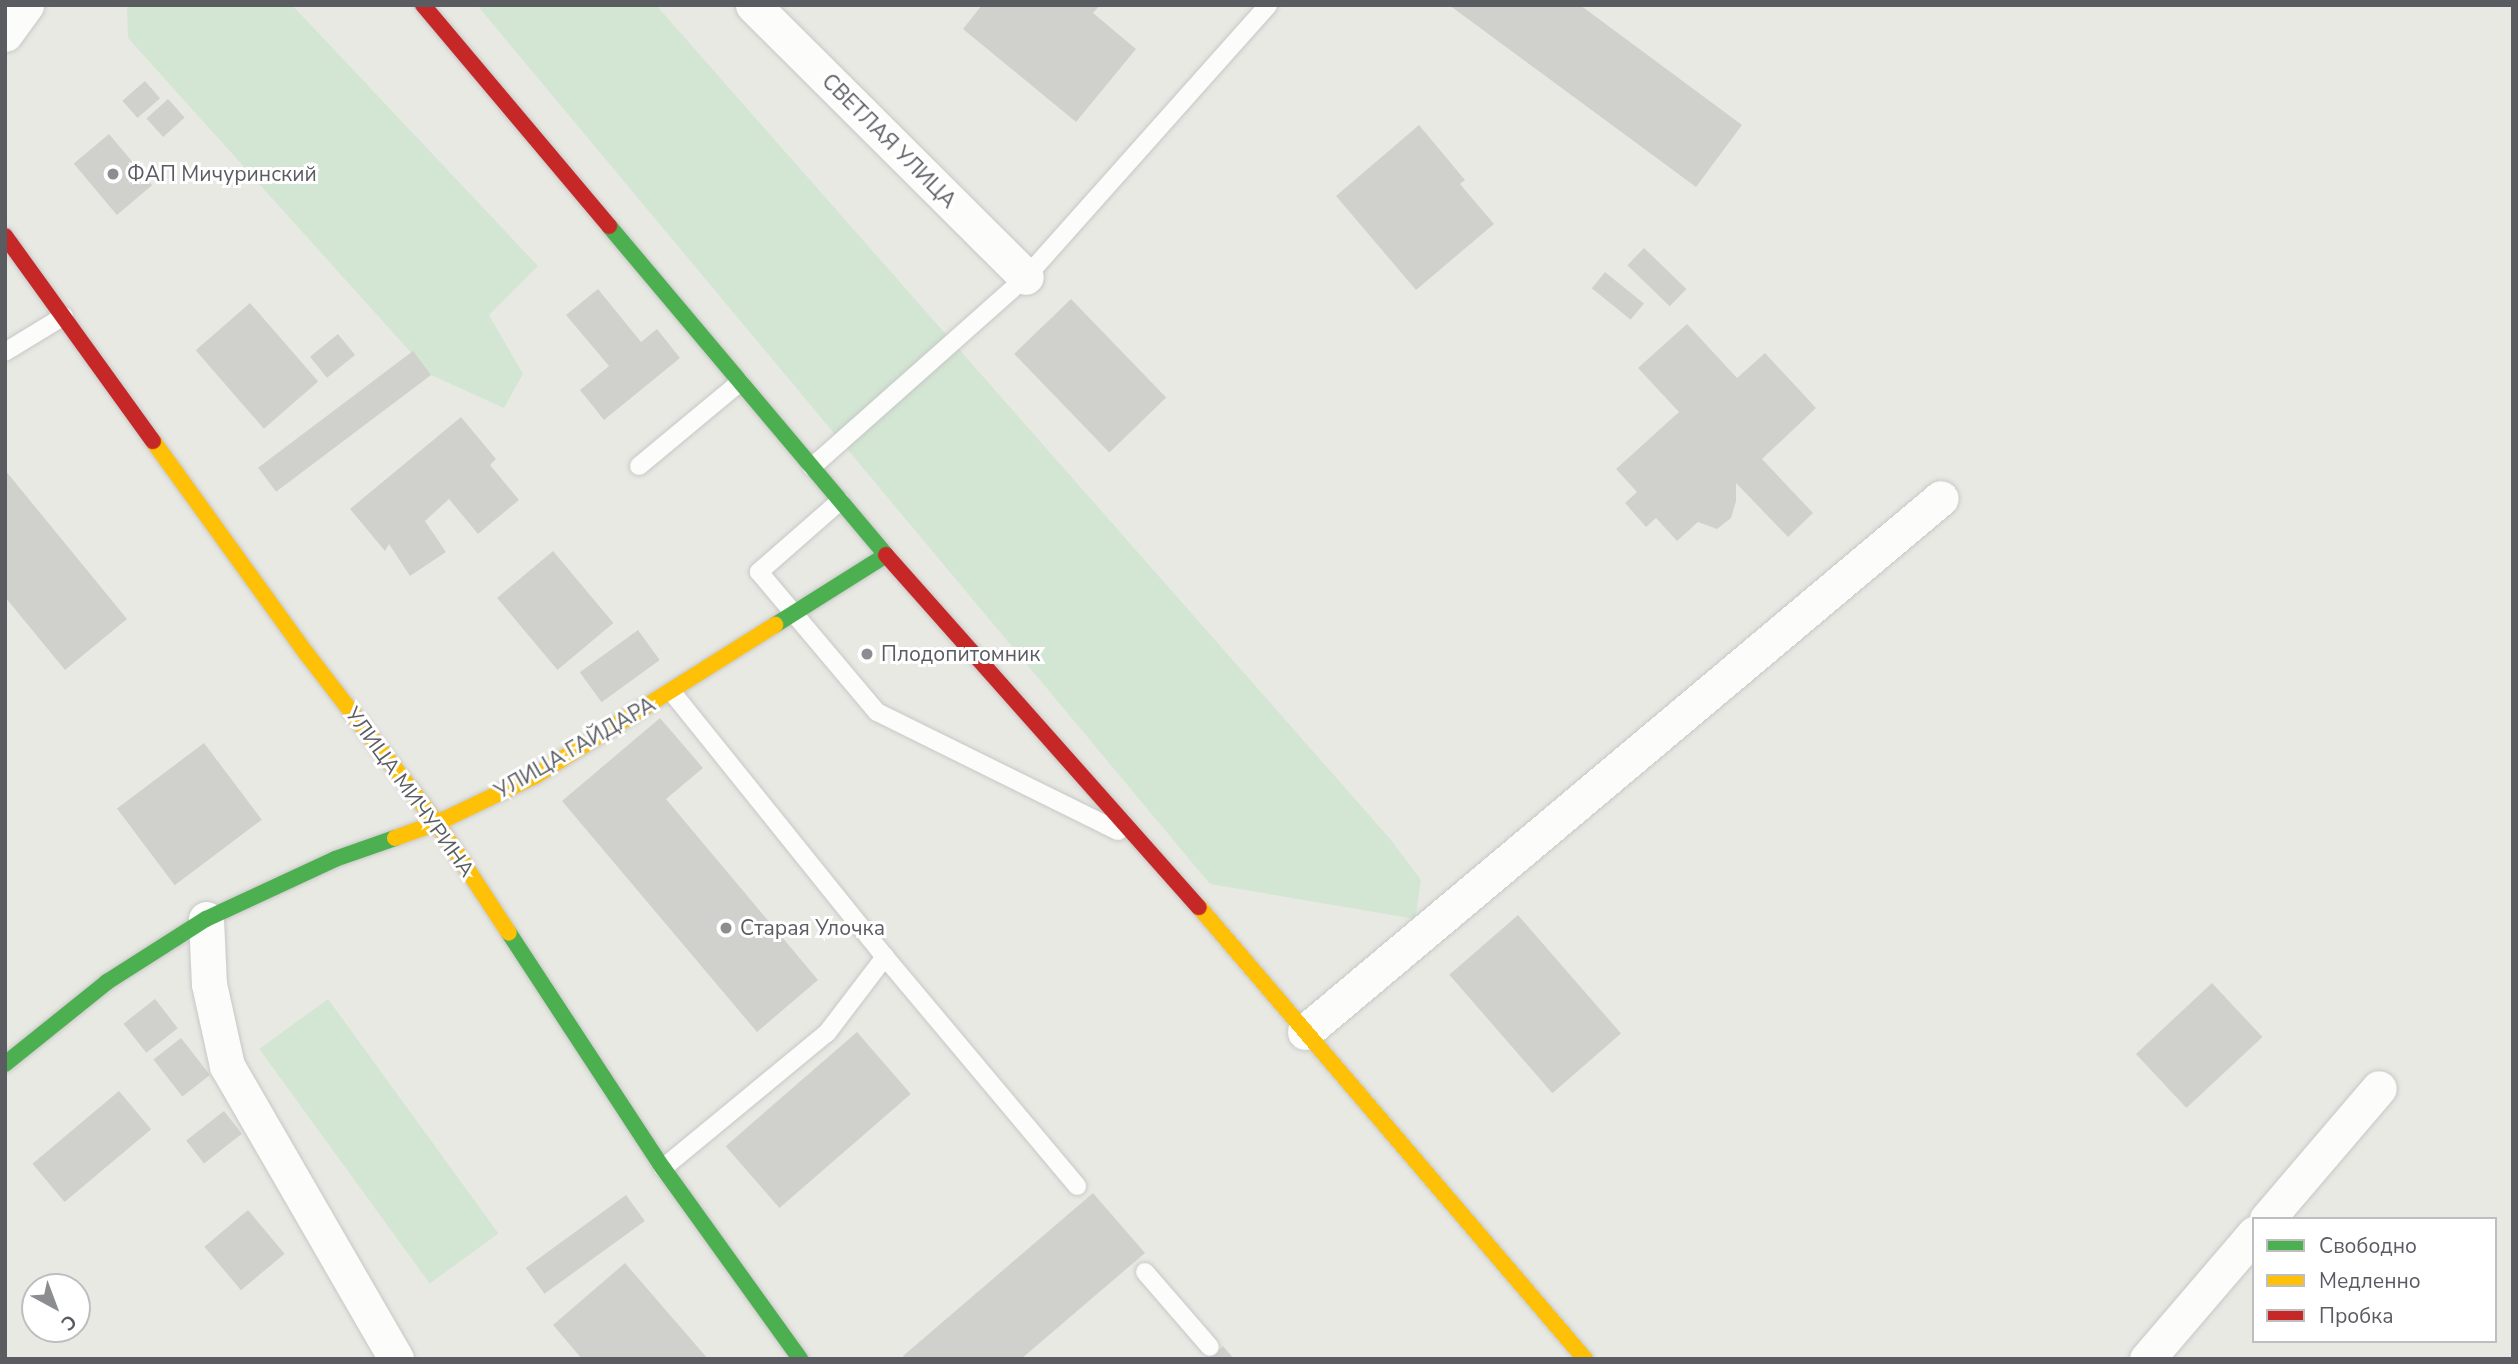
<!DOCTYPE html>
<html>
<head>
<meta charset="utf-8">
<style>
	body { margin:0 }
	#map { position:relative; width:2518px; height:1364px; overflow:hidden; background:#e9e9e4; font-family:"Nunito Sans",sans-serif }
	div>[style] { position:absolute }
	.green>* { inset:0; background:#d2e6d3; transform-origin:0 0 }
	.building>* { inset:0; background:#d0d0cd; transform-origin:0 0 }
	.roads { filter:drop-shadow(0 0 2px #c7c7c6) drop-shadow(0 0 2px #c7c7c6) }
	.lane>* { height:18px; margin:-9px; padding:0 9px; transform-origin:9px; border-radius:9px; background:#fcfcfb }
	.street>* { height:35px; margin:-17.5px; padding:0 17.5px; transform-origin:17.5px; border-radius:17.5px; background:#fcfcfb }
	.fast>* { height:16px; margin:-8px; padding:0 8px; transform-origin:8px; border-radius:8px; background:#4caf50 }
	.slow>* { height:16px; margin:-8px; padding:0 8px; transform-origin:8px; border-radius:8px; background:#ffc107 }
	.jam>* { height:16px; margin:-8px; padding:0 8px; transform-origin:8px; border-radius:8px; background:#c62828 }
	.dots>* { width:19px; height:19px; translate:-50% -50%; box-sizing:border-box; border:4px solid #fff; border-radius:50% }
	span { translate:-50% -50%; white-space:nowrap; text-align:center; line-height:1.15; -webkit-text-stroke:6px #fff; paint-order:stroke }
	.street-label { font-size:21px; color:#5a5c62 }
	.poi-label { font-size:21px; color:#5a5c62 }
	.left { translate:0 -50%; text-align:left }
	.frame { position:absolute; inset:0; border:7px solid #5a5c62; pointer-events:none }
	.legend { position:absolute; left:2252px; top:1217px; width:245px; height:126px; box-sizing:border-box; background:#fff; border:2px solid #bdbec0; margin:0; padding:9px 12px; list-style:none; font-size:21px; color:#5a5c62 }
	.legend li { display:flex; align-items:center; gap:14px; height:35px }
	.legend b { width:35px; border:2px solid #bdbec0 }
	.north { position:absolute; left:21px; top:1273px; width:70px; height:70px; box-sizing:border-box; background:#fff; border:2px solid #bdbec0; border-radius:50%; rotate:139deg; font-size:19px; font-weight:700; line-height:28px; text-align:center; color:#5a5c62 }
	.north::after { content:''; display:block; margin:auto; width:24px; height:32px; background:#8c8d90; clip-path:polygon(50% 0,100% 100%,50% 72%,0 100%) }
</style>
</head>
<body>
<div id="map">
	<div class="green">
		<i style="clip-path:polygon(127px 5px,292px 5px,538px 266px,489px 315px,523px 374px,504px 408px,431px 375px,128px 38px)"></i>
		<i style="clip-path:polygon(477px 5px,656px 5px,1391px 840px,1421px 880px,1415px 919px,1210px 884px)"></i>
		<i style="left:328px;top:999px;width:290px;height:85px;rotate:54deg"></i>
	</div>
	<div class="building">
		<i style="clip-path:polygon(982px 5px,1100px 5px,1093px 13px,1136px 49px,1076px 122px,963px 29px)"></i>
		<i style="clip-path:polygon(1449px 5px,1580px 5px,1742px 125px,1696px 187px)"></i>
		<i style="left:145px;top:81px;width:23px;height:30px;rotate:49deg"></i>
		<i style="left:168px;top:99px;width:25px;height:29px;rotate:48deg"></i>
		<i style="clip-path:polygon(1419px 125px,1465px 180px,1460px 184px,1494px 224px,1416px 290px,1336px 196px)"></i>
		<i style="left:109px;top:134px;width:67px;height:46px;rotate:50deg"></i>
		<i style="left:1644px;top:248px;width:59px;height:24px;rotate:44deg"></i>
		<i style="left:1605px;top:272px;width:50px;height:21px;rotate:39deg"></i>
		<i style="clip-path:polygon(598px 289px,641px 342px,657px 329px,680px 358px,604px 420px,580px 390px,609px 366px,566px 315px)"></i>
		<i style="left:1071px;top:299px;width:137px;height:79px;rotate:46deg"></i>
		<i style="left:250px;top:303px;width:104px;height:72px;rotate:49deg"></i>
		<i style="clip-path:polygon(1687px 324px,1737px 378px,1765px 353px,1816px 408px,1762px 459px,1813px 513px,1788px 537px,1736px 483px,1736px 501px,1731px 518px,1717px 529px,1698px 522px,1677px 541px,1656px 518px,1646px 527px,1625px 503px,1637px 492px,1616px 469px,1679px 412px,1638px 368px)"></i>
		<i style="left:338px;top:334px;width:27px;height:36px;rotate:51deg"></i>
		<i style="left:413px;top:351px;width:30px;height:194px;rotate:53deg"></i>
		<i style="clip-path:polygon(461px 417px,496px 459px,490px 465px,519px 500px,478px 534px,449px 499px,425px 521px,446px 552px,410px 576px,389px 544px,385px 551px,350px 509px)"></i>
		<i style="clip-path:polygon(5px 470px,127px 619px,65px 670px,5px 597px)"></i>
		<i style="left:553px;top:551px;width:94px;height:73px;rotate:50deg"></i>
		<i style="left:638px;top:630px;width:37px;height:72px;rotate:54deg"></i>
		<i style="clip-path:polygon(660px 718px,703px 768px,666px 799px,818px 980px,757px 1032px,562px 801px)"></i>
		<i style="left:204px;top:743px;width:96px;height:109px;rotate:53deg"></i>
		<i style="left:1518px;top:915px;width:157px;height:91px;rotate:49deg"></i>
		<i style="left:2212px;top:983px;width:74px;height:104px;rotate:47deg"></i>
		<i style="left:155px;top:999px;width:37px;height:40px;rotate:52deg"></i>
		<i style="left:857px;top:1032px;width:82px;height:174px;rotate:49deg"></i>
		<i style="left:181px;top:1038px;width:47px;height:35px;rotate:52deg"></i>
		<i style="left:119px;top:1091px;width:50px;height:113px;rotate:50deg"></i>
		<i style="left:224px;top:1111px;width:29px;height:48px;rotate:52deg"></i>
		<i style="clip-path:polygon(1093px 1193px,1145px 1253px,1021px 1359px,905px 1359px,903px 1356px)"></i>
		<i style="left:626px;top:1195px;width:32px;height:124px;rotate:54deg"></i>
		<i style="left:248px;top:1210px;width:57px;height:57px;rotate:50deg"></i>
		<i style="clip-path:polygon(625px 1263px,708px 1359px,582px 1359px,553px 1325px)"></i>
		<i style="clip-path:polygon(1223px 1346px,1234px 1359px,1209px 1359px)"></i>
	</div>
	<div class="roads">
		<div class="lane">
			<i style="left:5px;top:352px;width:69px;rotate:-31.4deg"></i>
			<i style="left:639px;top:466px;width:131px;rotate:-39.7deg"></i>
			<i style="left:812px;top:467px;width:286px;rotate:-41.6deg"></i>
			<i style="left:1026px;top:277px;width:364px;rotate:-48.3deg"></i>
			<i style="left:840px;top:501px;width:108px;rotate:138.8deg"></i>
			<i style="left:759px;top:572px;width:183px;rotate:49.9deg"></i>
			<i style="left:877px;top:712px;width:269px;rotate:26.3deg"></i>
			<i style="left:885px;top:957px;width:299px;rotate:50deg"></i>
			<i style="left:663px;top:1168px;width:212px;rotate:-39.5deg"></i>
			<i style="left:827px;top:1033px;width:96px;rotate:-52.7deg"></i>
			<i style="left:885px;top:957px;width:340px;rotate:-128.8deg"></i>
			<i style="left:1145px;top:1272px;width:99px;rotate:49.1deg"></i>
		</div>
		<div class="street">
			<i style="left:753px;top:5px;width:385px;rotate:44.9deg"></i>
			<i style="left:5px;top:34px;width:36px;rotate:-54deg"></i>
			<i style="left:206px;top:919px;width:65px;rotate:87.4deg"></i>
			<i style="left:209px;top:984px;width:84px;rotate:77.6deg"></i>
			<i style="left:227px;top:1066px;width:338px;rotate:60deg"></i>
			<i style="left:1305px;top:1032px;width:830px;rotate:-40.02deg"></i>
			<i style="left:2267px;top:1219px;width:172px;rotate:-49.5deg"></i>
			<i style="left:2147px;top:1359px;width:165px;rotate:-49.4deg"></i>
		</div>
		<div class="fast">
			<i style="left:609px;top:226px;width:430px;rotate:49.9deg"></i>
			<i style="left:775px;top:625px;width:131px;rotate:-32.2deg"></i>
			<i style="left:509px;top:933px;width:281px;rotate:56.8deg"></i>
			<i style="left:663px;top:1168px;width:235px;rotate:54.3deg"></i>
			<i style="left:5px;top:1064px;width:131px;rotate:-38.8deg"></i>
			<i style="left:107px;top:982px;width:117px;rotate:-32.5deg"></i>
			<i style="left:206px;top:919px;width:142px;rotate:-24.9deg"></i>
			<i style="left:335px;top:859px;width:64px;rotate:-19.3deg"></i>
		</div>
		<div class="slow">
			<i style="left:153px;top:441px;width:261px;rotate:54.2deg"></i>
			<i style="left:306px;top:653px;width:215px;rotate:52.4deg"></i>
			<i style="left:437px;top:823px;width:131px;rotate:56.8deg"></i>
			<i style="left:395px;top:838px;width:45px;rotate:-19.7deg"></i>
			<i style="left:437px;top:823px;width:109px;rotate:-25.6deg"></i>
			<i style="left:535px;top:776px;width:284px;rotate:-32.2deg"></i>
			<i style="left:1199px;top:907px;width:594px;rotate:49.5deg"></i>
		</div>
		<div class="jam">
			<i style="left:423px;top:5px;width:289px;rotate:49.9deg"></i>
			<i style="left:5px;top:236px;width:253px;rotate:54.2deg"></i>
			<i style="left:886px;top:555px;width:471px;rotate:48.4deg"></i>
		</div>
	</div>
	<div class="dots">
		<i style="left:113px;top:174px;background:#8c8d90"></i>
		<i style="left:867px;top:654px;background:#8c8d90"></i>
		<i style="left:726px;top:928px;background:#8c8d90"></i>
	</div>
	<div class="street-label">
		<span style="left:889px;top:141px;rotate:45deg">СВЕТЛАЯ УЛИЦА</span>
		<span style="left:575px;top:748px;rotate:-30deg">УЛИЦА ГАЙДАРА</span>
		<span style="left:410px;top:792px;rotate:54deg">УЛИЦА МИЧУРИНА</span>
	</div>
	<div class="poi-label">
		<span class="left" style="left:127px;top:174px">ФАП Мичуринский</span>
		<span class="left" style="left:881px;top:654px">Плодопитомник</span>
		<span class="left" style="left:740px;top:928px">Старая Улочка</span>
	</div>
	<div class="frame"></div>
	<ul class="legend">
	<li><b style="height:9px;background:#4caf50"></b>Свободно</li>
	<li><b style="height:9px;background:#ffc107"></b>Медленно</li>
	<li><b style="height:9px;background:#c62828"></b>Пробка</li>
	</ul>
	<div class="north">С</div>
</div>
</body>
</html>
